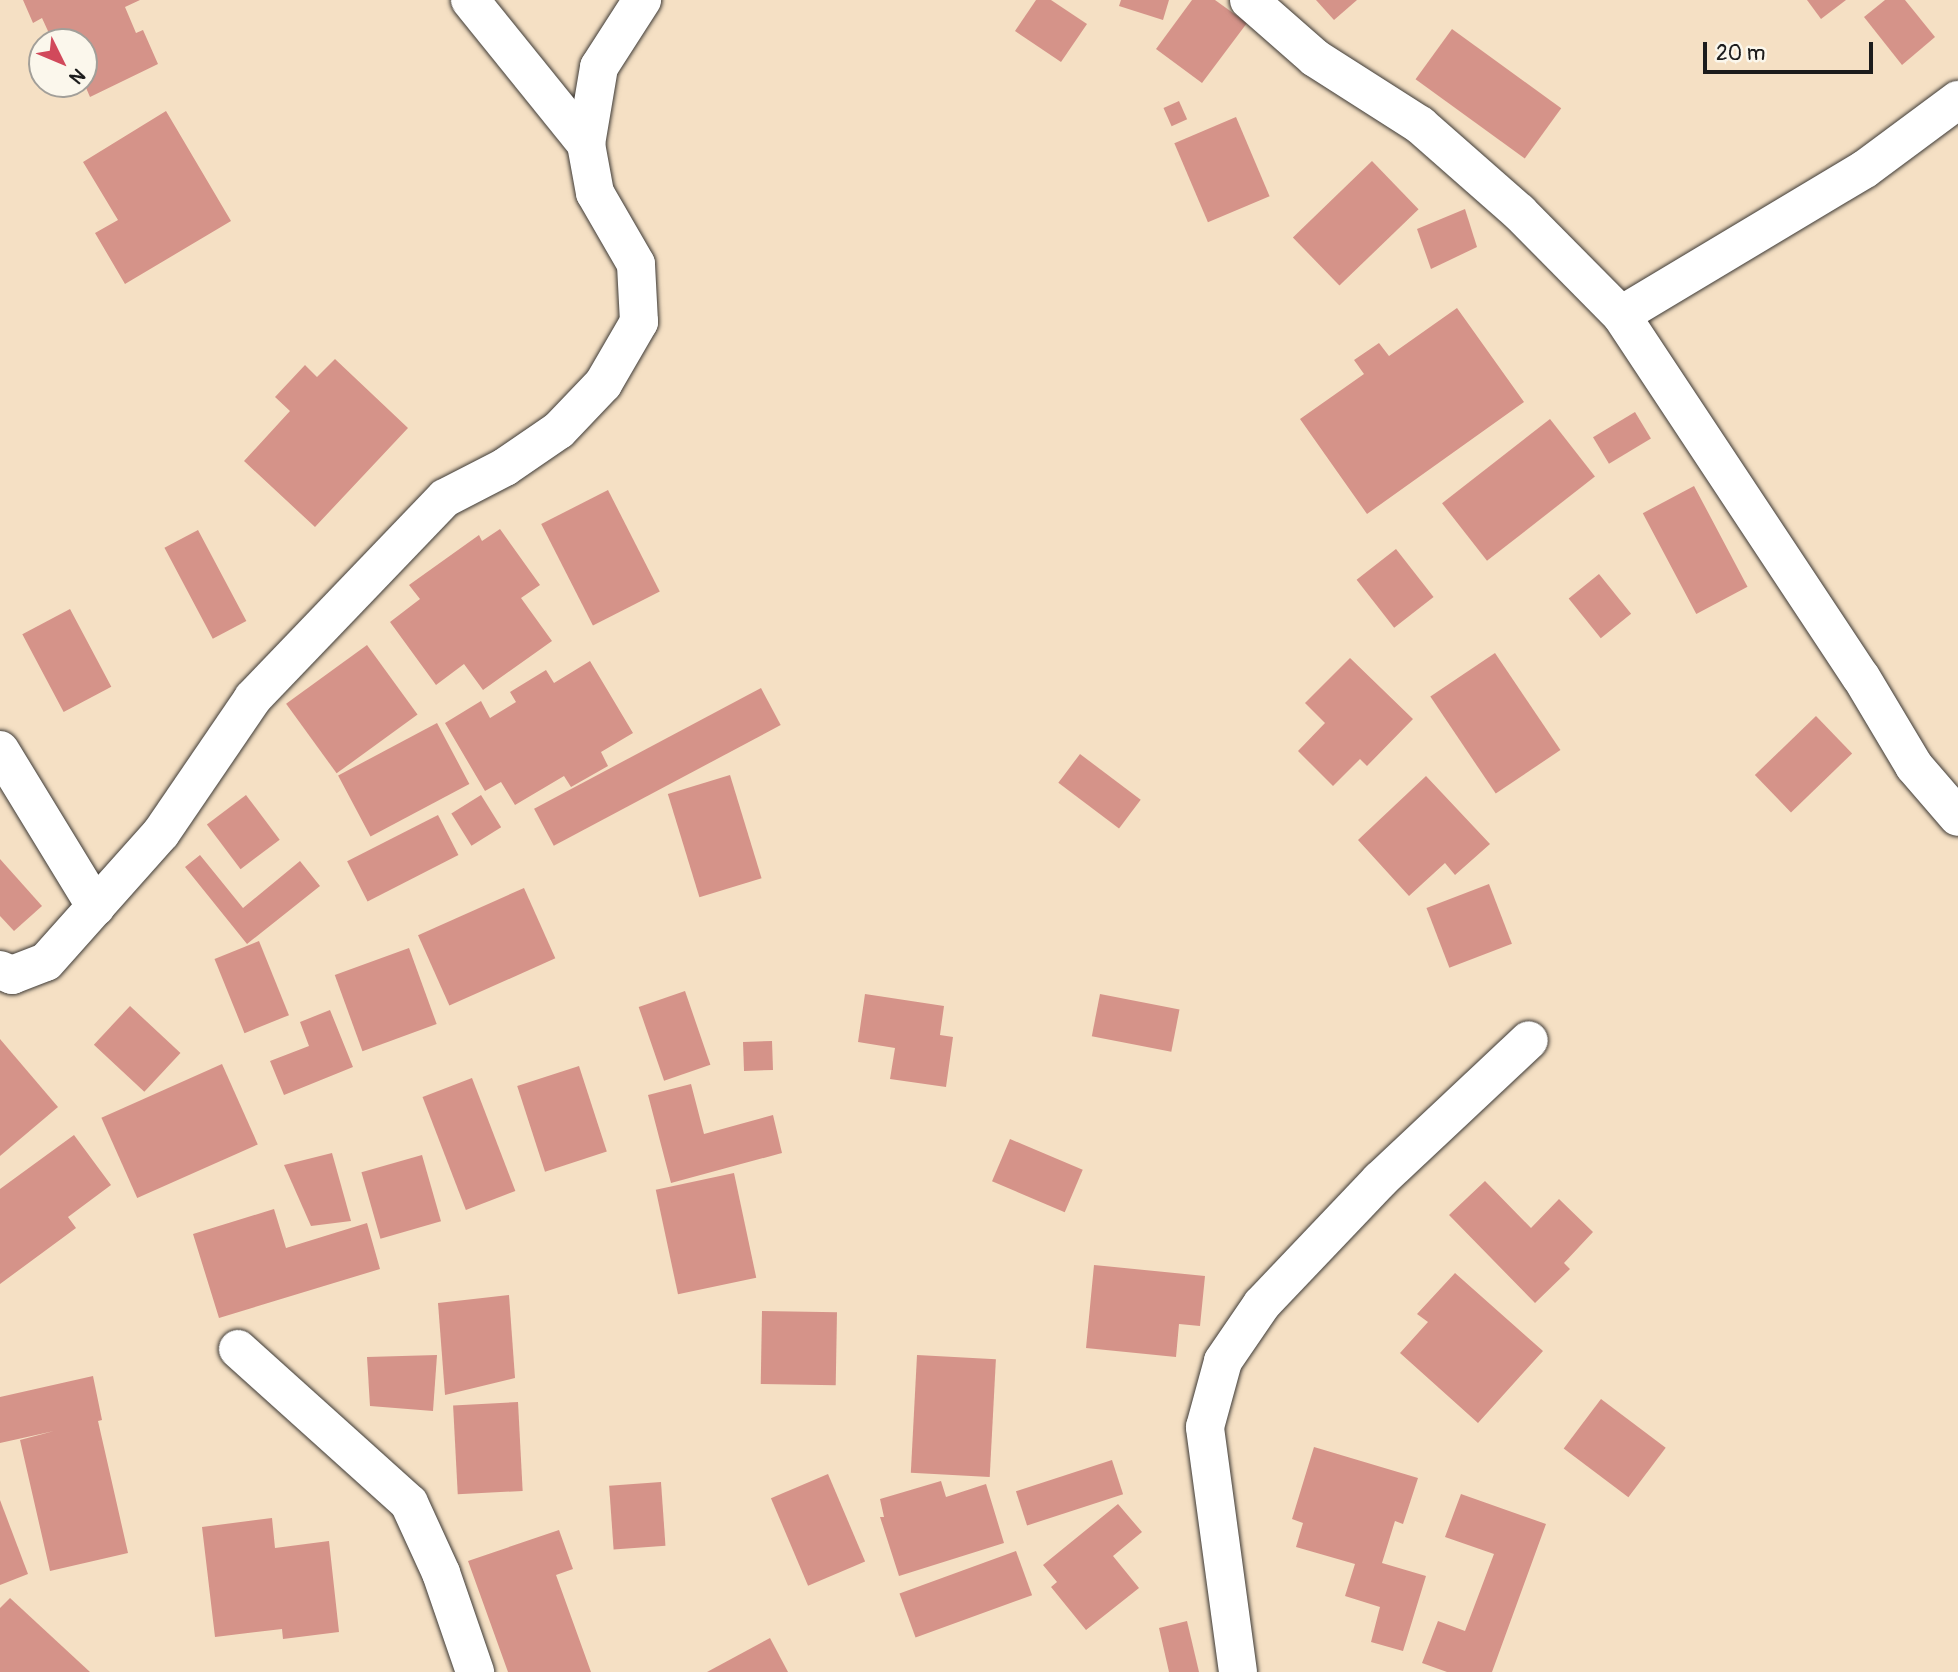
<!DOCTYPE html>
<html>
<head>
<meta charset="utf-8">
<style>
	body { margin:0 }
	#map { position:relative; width:1958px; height:1672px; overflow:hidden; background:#f5e0c4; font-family:Pangolin,sans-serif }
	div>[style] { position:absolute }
	.building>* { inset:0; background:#d59389; transform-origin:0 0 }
	.roads { filter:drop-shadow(0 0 2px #3d3935) drop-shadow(0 0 2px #3d3935) }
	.minor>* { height:38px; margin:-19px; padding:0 19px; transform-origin:19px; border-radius:19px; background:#fff }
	span { translate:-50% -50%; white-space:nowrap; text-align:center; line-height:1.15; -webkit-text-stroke:7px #fbf7ec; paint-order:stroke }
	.north { position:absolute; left:28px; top:28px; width:70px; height:70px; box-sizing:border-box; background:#fbf7ec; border:2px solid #a29f99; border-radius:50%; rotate:133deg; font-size:19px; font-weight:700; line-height:28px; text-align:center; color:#1c1c1c }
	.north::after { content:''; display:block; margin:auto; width:24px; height:32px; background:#d1495b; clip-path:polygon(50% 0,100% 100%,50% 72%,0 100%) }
	.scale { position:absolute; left:1703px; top:42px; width:170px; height:32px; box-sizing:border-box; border:4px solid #1c1c1c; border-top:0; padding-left:9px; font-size:21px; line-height:24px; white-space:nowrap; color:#1c1c1c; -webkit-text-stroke:5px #fbf7ec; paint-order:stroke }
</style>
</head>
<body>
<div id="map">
	<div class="building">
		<i style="clip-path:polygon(23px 0,140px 0,125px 7px,136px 33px,143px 30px,158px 64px,90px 97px,84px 83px,84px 42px,53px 42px,42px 18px,33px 23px)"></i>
		<i style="clip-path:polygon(1036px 0,1051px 0,1087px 24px,1061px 62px,1015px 31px)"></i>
		<i style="clip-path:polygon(1121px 0,1169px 0,1163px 20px,1119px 6px)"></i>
		<i style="clip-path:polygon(1192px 0,1215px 0,1247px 23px,1202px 83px,1156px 49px)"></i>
		<i style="clip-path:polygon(1316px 0,1357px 0,1334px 20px)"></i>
		<i style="clip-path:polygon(1807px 0,1846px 0,1821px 19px)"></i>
		<i style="clip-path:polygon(1885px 0,1905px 0,1935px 37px,1902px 65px,1864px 17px)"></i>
		<i style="left:1452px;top:29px;width:135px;height:62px;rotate:36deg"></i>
		<i style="left:1179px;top:101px;width:20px;height:17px;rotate:66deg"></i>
		<i style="clip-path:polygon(166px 111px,231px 221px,125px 284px,95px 233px,118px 220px,83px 162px)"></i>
		<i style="left:1236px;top:117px;width:86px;height:67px;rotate:67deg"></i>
		<i style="left:1372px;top:161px;width:67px;height:110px;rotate:46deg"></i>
		<i style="clip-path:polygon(1465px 209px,1477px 247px,1431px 269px,1417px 229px)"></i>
		<i style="clip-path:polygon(1457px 308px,1524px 402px,1367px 514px,1300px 419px,1364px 374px,1354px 360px,1379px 343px,1389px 356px)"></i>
		<i style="clip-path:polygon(335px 359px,408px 428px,315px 527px,244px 461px,290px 411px,275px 397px,305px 365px,317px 377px)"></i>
		<i style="left:1635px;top:412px;width:31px;height:49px;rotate:59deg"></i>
		<i style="left:1550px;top:419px;width:73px;height:137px;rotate:52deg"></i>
		<i style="left:1694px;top:486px;width:114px;height:58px;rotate:62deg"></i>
		<i style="left:608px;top:490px;width:114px;height:75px;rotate:63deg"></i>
		<i style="clip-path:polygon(500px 529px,540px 585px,521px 598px,552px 641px,483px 690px,464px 664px,436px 685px,390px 622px,420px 599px,409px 585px,479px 535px,482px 541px)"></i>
		<i style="left:198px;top:530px;width:103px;height:38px;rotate:62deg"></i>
		<i style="left:1396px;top:549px;width:61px;height:50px;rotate:52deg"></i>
		<i style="left:1599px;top:574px;width:51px;height:39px;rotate:51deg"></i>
		<i style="left:70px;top:609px;width:88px;height:54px;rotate:62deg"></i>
		<i style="left:367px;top:645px;width:86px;height:100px;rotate:54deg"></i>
		<i style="left:1495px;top:653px;width:117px;height:78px;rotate:56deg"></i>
		<i style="clip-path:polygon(1350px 658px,1413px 719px,1367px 766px,1360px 759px,1333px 786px,1298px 751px,1325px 723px,1305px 703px)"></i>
		<i style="clip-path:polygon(590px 661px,633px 733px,601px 752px,608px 766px,571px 787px,564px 776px,515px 805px,501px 782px,485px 791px,445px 723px,481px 701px,490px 718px,516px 702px,510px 692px,546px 670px,554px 683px)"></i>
		<i style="left:761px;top:688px;width:42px;height:257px;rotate:62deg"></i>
		<i style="left:1816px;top:716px;width:52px;height:85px;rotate:46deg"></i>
		<i style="left:437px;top:723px;width:69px;height:112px;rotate:62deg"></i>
		<i style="left:1080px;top:754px;width:76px;height:36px;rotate:37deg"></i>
		<i style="left:730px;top:775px;width:108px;height:65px;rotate:73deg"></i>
		<i style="clip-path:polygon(1426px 776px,1490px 844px,1455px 875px,1445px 863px,1409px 896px,1358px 840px)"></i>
		<i style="left:246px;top:795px;width:56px;height:49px;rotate:53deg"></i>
		<i style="left:481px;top:795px;width:38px;height:35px;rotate:58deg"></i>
		<i style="left:438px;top:815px;width:45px;height:102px;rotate:63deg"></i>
		<i style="clip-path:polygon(200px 855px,243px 908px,300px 861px,320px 886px,247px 944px,185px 867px)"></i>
		<i style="clip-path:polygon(0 859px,42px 906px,14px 931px,0 916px)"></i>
		<i style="left:1489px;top:884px;width:64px;height:67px;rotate:69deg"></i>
		<i style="left:524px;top:888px;width:77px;height:116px;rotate:66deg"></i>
		<i style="left:259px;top:941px;width:80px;height:48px;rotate:68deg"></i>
		<i style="left:409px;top:948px;width:81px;height:79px;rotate:70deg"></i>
		<i style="left:685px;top:991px;width:78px;height:49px;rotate:71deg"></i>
		<i style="clip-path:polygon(865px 994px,944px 1006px,940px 1035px,953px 1037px,946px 1087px,890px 1079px,895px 1048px,858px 1042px)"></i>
		<i style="left:1100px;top:994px;width:81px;height:43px;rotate:11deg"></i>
		<i style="left:130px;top:1006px;width:69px;height:53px;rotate:43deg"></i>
		<i style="clip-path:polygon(330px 1010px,353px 1067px,284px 1095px,270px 1061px,309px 1046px,300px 1022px)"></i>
		<i style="clip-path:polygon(0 1039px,58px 1107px,0 1156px)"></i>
		<i style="left:772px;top:1041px;width:29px;height:29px;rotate:88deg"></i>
		<i style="left:222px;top:1064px;width:88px;height:132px;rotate:66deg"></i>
		<i style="left:579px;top:1066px;width:90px;height:65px;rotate:72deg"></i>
		<i style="left:472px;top:1078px;width:121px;height:53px;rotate:69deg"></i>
		<i style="clip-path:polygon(691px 1084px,704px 1134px,773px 1115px,782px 1153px,671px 1183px,648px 1095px)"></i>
		<i style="clip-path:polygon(74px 1135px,111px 1185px,68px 1217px,76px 1228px,0 1284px,0 1189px)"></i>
		<i style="left:1010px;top:1139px;width:79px;height:46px;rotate:23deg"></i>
		<i style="clip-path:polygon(332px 1153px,351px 1221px,311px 1226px,284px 1165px)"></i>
		<i style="left:422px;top:1155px;width:69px;height:63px;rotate:74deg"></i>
		<i style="left:734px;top:1173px;width:107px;height:80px;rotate:78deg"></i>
		<i style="clip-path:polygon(1485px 1181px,1531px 1228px,1559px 1199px,1593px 1232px,1564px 1263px,1570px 1269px,1535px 1303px,1449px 1215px)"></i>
		<i style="clip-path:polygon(274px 1209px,286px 1248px,367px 1223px,380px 1269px,219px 1318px,193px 1234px)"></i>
		<i style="clip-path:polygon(1094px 1265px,1205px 1276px,1200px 1326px,1179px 1324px,1176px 1357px,1086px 1348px)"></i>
		<i style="clip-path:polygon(1455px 1273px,1543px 1351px,1478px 1423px,1400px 1353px,1428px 1322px,1417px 1314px)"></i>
		<i style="clip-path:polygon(509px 1295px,515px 1378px,445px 1395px,438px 1303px)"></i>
		<i style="left:762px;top:1311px;width:75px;height:73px;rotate:1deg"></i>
		<i style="clip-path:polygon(437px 1355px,433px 1411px,370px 1406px,367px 1357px)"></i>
		<i style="left:917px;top:1355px;width:79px;height:118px;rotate:3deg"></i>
		<i style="clip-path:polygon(93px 1376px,102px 1420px,98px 1421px,128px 1553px,50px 1571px,20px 1440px,54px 1431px,0 1443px,0 1397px)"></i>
		<i style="left:1601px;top:1399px;width:81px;height:62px;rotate:37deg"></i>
		<i style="left:518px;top:1402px;width:89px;height:65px;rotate:87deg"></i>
		<i style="clip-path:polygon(1314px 1447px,1418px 1478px,1403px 1524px,1395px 1521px,1382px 1563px,1426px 1576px,1403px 1651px,1371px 1642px,1380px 1607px,1345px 1596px,1355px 1564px,1296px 1547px,1303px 1523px,1292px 1519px)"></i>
		<i style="left:1112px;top:1460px;width:36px;height:101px;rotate:72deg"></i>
		<i style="left:828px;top:1474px;width:95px;height:62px;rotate:67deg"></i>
		<i style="clip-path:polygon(941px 1481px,946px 1497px,986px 1484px,1004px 1543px,899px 1576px,880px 1517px,884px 1517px,880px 1499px)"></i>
		<i style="left:661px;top:1482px;width:64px;height:52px;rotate:86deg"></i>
		<i style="clip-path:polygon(1461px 1494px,1546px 1524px,1492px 1672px,1447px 1672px,1422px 1663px,1438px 1621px,1465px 1631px,1494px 1554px,1445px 1537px)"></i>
		<i style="clip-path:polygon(0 1500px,28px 1574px,0 1585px)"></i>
		<i style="clip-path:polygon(1118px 1504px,1142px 1532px,1113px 1556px,1139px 1588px,1086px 1630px,1051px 1587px,1057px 1582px,1043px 1565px)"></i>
		<i style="clip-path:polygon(272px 1518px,275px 1548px,329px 1541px,339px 1632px,283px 1639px,282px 1629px,215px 1637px,202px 1527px)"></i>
		<i style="clip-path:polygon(559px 1530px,573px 1569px,556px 1575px,591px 1672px,508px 1672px,468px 1561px)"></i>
		<i style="left:1016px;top:1551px;width:47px;height:124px;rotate:70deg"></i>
		<i style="clip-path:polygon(10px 1598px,90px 1672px,0 1672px,0 1608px)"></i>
		<i style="clip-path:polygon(1187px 1621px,1199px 1672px,1169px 1672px,1159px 1628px)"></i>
		<i style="clip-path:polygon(770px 1638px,788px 1672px,707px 1672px)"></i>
	</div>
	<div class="roads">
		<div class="minor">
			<i style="left:470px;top:0;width:185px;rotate:51.1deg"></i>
			<i style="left:1249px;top:0;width:88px;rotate:41.3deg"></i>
			<i style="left:1315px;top:58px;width:125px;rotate:32.5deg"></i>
			<i style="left:1420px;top:125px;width:132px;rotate:41.3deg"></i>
			<i style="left:1519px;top:212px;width:145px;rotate:45.3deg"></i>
			<i style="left:1621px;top:315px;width:434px;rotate:56.5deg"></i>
			<i style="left:1861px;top:677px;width:104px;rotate:59.2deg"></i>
			<i style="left:1914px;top:766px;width:67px;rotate:49.2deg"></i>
			<i style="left:1621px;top:315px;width:284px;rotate:-30.9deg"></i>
			<i style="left:1865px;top:169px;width:116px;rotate:-36.6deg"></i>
			<i style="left:0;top:750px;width:184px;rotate:58.6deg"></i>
			<i style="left:0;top:970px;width:13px;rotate:23deg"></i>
			<i style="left:12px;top:975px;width:36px;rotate:-21deg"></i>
			<i style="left:46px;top:962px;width:173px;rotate:-48.3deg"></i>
			<i style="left:161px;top:833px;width:163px;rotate:-55.7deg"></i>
			<i style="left:253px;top:698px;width:277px;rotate:-46.2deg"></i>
			<i style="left:445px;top:498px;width:68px;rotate:-27.3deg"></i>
			<i style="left:505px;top:467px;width:65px;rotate:-34.4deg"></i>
			<i style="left:559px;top:430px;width:64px;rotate:-46.3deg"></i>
			<i style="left:603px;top:384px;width:72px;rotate:-59.9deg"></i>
			<i style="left:639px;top:322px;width:58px;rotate:-93deg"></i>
			<i style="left:636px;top:264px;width:82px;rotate:-120deg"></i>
			<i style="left:595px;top:193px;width:50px;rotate:-100.4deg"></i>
			<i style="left:586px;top:144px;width:78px;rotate:-80.4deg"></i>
			<i style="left:599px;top:67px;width:80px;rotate:-57.3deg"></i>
			<i style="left:238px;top:1349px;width:230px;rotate:42deg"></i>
			<i style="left:409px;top:1503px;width:77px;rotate:65.4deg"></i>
			<i style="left:441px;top:1573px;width:105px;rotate:71deg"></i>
			<i style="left:1238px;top:1672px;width:247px;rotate:-97.7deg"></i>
			<i style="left:1205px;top:1427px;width:68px;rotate:-74.7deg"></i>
			<i style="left:1223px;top:1361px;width:69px;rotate:-55.6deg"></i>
			<i style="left:1262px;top:1304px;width:171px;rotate:-46.4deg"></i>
			<i style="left:1380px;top:1180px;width:204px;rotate:-43.2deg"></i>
		</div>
	</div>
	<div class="north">N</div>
	<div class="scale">20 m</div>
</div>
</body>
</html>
